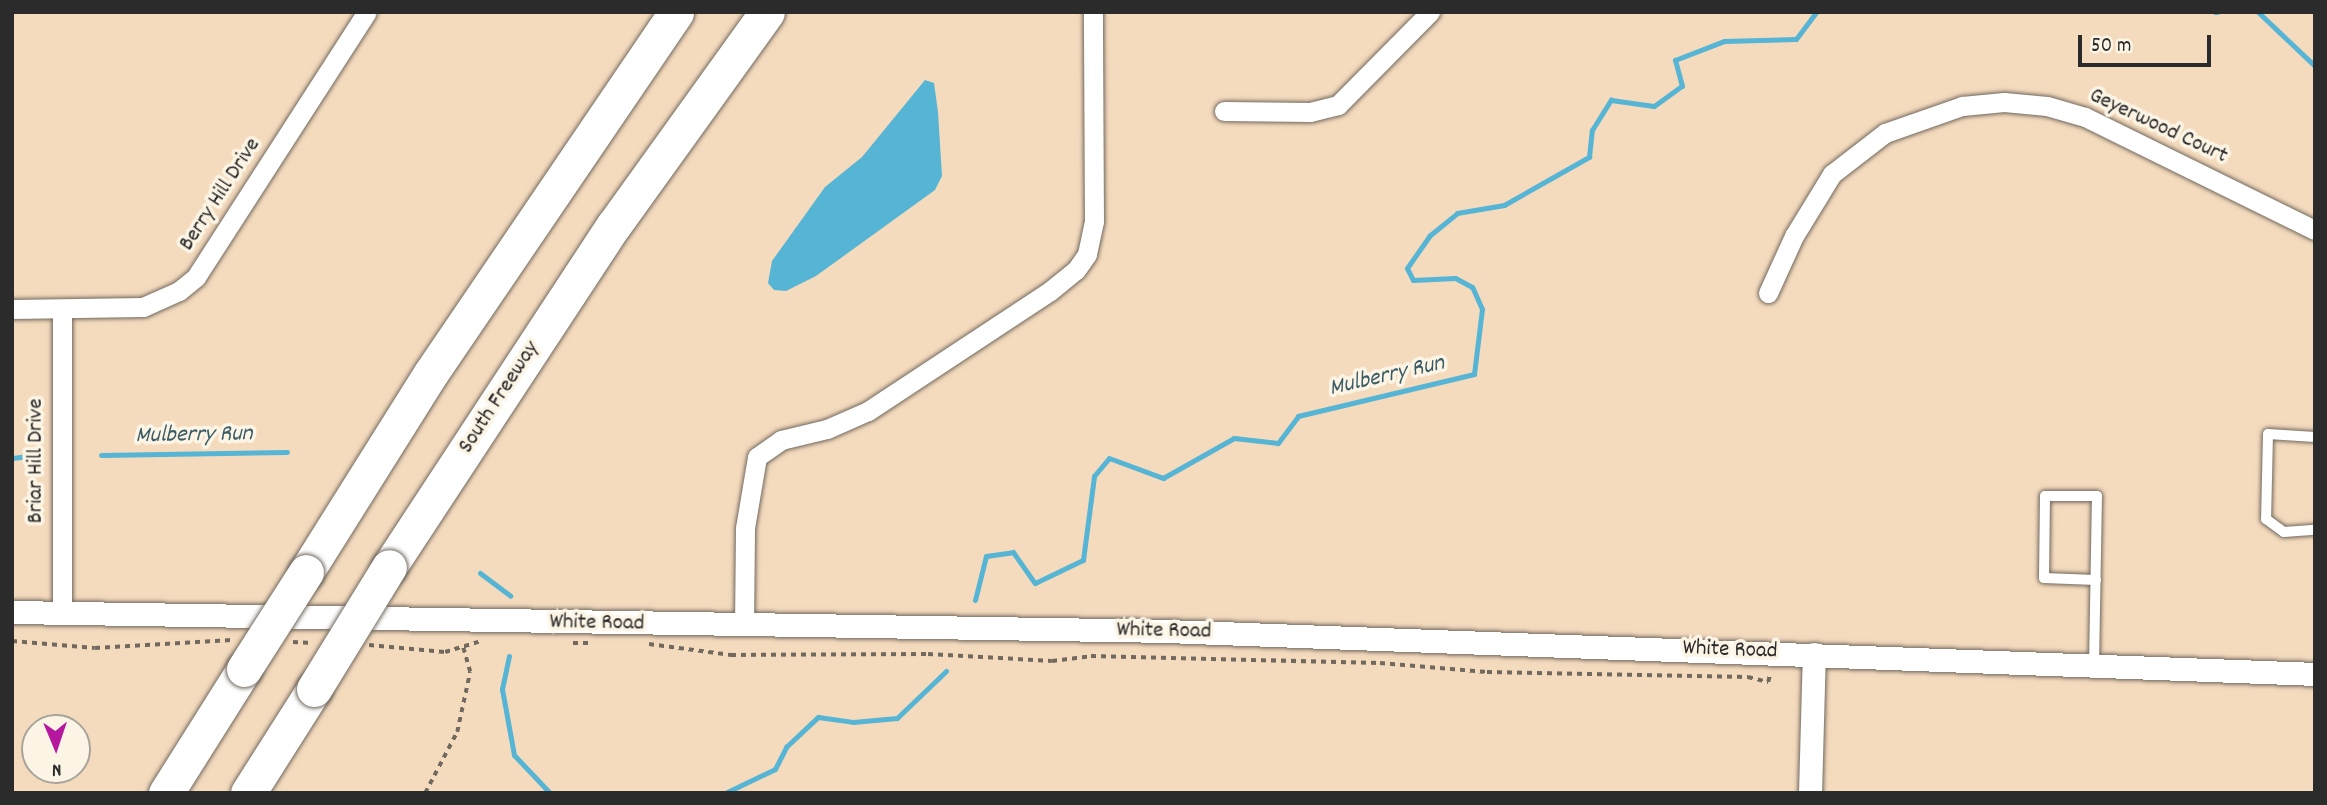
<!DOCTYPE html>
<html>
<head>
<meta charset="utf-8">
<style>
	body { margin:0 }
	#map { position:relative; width:2327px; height:805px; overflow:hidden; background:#f5dbbe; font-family:Dekko,sans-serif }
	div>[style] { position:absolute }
	.water>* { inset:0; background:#56b4d4 }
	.stream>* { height:5px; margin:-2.5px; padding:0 2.5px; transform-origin:2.5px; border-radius:2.5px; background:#56b4d4 }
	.path>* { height:3.5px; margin-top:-1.75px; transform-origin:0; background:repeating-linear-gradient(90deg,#72695e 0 5px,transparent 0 10px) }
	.roads { filter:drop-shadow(0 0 2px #72695e) drop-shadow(0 0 2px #72695e) }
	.service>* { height:10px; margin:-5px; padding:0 5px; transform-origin:5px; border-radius:5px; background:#fff }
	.minor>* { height:19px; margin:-9.5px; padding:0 9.5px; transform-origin:9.5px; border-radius:9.5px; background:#fff }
	.tertiary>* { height:23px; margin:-11.5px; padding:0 11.5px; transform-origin:11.5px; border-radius:11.5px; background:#fff }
	.motorway>* { height:35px; margin:-17.5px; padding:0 17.5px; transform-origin:17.5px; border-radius:17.5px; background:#fff }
	.bridges { filter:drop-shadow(0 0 2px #72695e) drop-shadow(0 0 2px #72695e) }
	.motorway-bridge>* { height:35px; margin:-17.5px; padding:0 17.5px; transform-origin:17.5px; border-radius:17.5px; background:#fff }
	span { translate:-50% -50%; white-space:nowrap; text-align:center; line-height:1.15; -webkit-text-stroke:7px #fcf5e5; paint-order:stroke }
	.street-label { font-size:23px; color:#2b2b2b }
	.water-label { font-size:24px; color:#3a5b66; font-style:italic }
	.frame { position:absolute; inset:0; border:14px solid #2b2b2b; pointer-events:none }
	.north { position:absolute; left:21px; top:714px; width:70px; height:70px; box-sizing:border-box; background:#fcf5e5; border:2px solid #a8a49b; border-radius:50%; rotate:178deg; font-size:19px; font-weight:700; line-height:28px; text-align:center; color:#2b2b2b }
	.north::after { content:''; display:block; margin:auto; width:24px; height:32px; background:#b5179e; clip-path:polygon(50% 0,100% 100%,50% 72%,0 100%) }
	.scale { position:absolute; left:2078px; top:35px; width:133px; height:32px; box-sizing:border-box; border:4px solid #2b2b2b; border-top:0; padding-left:9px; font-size:21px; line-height:24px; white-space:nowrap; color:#2b2b2b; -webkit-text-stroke:5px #fcf5e5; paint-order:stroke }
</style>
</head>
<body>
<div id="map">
	<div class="water">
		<i style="clip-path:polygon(925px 80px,934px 83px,938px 112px,942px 176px,935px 190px,816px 276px,786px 291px,774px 290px,768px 283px,772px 261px,825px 187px,862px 157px)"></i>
	</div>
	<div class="stream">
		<i style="left:2215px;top:12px;width:2px"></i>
		<i style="left:2258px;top:12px;width:79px;rotate:43.5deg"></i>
		<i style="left:101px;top:455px;width:186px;rotate:-0.9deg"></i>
		<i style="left:12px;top:458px;width:17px;rotate:-7deg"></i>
		<i style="left:480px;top:573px;width:38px;rotate:37deg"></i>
		<i style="left:975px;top:600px;width:45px;rotate:-76deg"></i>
		<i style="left:986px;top:556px;width:27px;rotate:-8deg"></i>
		<i style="left:1013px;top:552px;width:38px;rotate:55deg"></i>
		<i style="left:1035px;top:583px;width:53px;rotate:-25.6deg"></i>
		<i style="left:1083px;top:560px;width:85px;rotate:-82.5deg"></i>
		<i style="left:1094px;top:476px;width:23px;rotate:-50deg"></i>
		<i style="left:1109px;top:458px;width:58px;rotate:20.3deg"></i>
		<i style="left:1163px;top:478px;width:81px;rotate:-29.4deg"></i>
		<i style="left:1234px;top:438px;width:44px;rotate:6.5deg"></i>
		<i style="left:1278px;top:443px;width:34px;rotate:-53deg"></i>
		<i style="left:1298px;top:416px;width:181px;rotate:-13.4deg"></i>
		<i style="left:1474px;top:374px;width:65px;rotate:-83deg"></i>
		<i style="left:1482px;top:309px;width:24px;rotate:-114deg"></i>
		<i style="left:1472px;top:287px;width:19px;rotate:-152deg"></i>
		<i style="left:1455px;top:278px;width:42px;rotate:177.3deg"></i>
		<i style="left:1413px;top:280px;width:13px;rotate:-117deg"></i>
		<i style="left:1407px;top:268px;width:39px;rotate:-55deg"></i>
		<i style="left:1429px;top:236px;width:36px;rotate:-39deg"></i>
		<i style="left:1457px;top:213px;width:48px;rotate:-9.7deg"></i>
		<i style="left:1504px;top:205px;width:98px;rotate:-29.5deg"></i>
		<i style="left:1589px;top:157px;width:27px;rotate:-84deg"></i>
		<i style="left:1592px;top:130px;width:36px;rotate:-58deg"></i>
		<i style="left:1611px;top:100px;width:43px;rotate:7.9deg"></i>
		<i style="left:1654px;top:106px;width:34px;rotate:-36deg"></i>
		<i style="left:1682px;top:86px;width:27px;rotate:-105deg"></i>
		<i style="left:1675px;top:60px;width:53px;rotate:-21.2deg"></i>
		<i style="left:1724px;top:41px;width:72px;rotate:-1.6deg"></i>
		<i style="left:1796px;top:39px;width:34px;rotate:-53deg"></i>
		<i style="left:509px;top:656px;width:34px;rotate:102deg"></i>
		<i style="left:502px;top:689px;width:67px;rotate:79.7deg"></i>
		<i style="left:514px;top:755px;width:52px;rotate:46.5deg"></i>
		<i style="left:725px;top:793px;width:55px;rotate:-25.6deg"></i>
		<i style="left:775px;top:769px;width:25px;rotate:-63deg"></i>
		<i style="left:786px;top:747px;width:44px;rotate:-43.2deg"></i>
		<i style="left:818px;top:717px;width:35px;rotate:8deg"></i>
		<i style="left:853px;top:722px;width:44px;rotate:-5.2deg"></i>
		<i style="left:897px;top:718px;width:68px;rotate:-43.8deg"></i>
	</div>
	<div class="path">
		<i style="left:12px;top:641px;width:83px;rotate:4.8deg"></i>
		<i style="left:95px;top:648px;width:137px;rotate:-3.3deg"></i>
		<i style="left:293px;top:642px;width:20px;rotate:3deg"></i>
		<i style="left:573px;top:643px;width:16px"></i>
		<i style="left:649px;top:644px;width:83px;rotate:7.6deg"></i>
		<i style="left:731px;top:655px;width:197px;rotate:-0.3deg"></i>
		<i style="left:928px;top:654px;width:124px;rotate:3.2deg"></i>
		<i style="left:1052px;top:661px;width:39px;rotate:-7deg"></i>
		<i style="left:1091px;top:656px;width:289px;rotate:1.4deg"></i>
		<i style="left:1380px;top:663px;width:107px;rotate:4.8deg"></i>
		<i style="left:1487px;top:672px;width:261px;rotate:1.1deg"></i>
		<i style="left:1748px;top:677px;width:21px;rotate:14deg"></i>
		<i style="left:1768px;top:682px;width:8px;rotate:-76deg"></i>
		<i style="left:369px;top:645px;width:76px;rotate:5.3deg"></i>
		<i style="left:445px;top:652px;width:39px;rotate:-17deg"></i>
		<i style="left:425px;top:793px;width:69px;rotate:-62.3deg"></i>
		<i style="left:457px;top:732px;width:61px;rotate:-77.8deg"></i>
		<i style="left:470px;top:672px;width:26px;rotate:-106deg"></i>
	</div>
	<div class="roads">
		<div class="service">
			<i style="left:2315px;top:437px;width:47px;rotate:-176.3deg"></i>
			<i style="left:2268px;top:434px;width:85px;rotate:91.3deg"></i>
			<i style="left:2266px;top:519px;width:22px;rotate:36deg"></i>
			<i style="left:2284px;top:532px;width:31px;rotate:-4deg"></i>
			<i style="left:2094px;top:666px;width:170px;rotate:-89deg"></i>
			<i style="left:2097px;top:496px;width:52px;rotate:180deg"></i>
			<i style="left:2045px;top:496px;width:82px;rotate:90.7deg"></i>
			<i style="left:2044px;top:578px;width:52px;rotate:2.2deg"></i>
		</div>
		<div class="minor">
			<i style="left:1224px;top:111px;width:86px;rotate:0.7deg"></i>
			<i style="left:1310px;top:112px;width:29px;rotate:-14deg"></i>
			<i style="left:1338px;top:105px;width:131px;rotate:-45.3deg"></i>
			<i style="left:1768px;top:293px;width:63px;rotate:-65.5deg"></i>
			<i style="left:1794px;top:236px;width:73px;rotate:-58.5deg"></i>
			<i style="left:1832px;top:174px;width:67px;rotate:-37.7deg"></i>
			<i style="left:1885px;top:133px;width:82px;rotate:-19.3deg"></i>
			<i style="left:1962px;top:106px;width:42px;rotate:-5.4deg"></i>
			<i style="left:2004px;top:102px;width:43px;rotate:5.3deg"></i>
			<i style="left:2047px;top:106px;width:40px;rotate:16deg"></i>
			<i style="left:2085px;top:117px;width:256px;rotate:26.2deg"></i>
			<i style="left:12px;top:309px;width:131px;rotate:-0.9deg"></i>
			<i style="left:143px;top:307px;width:39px;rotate:-24deg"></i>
			<i style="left:179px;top:291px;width:22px;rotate:-39deg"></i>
			<i style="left:196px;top:277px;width:315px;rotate:-57.2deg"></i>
			<i style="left:62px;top:310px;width:303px;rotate:90deg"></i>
			<i style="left:744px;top:626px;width:98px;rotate:-89.4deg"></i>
			<i style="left:745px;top:528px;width:72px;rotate:-80.4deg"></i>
			<i style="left:757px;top:457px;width:29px;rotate:-35deg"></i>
			<i style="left:781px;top:440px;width:47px;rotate:-13.4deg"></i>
			<i style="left:827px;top:429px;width:45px;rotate:-23.7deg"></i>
			<i style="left:868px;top:411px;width:218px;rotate:-33.4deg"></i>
			<i style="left:1050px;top:291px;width:33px;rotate:-39deg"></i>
			<i style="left:1076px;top:270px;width:19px;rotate:-55deg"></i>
			<i style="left:1087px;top:254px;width:33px;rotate:-78deg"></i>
			<i style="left:1094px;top:222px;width:210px;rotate:-90.3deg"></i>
		</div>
		<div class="tertiary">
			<i style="left:12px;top:612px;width:1154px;rotate:0.94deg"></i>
			<i style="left:1166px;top:631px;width:1150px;rotate:2.14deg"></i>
			<i style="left:1810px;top:793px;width:139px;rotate:-88.4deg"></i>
		</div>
		<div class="motorway">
			<i style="left:389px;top:567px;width:409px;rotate:-56.7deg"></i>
			<i style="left:614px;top:225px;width:262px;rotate:-54.3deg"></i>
			<i style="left:306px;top:572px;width:235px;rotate:-57.9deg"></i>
			<i style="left:431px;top:373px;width:436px;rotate:-55.8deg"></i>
			<i style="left:166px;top:793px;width:146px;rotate:-57.8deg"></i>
			<i style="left:248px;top:793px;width:123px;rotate:-57.6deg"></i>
		</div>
	</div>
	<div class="bridges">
		<div class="motorway-bridge">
			<i style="left:244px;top:669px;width:115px;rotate:-57.4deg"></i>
			<i style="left:314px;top:689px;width:143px;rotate:-58.4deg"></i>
		</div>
	</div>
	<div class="street-label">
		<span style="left:2158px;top:127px;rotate:25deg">Geyerwood Court</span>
		<span style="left:221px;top:195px;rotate:-57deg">Berry Hill Drive</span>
		<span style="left:500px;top:398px;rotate:-57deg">South Freeway</span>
		<span style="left:37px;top:461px;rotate:-90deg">Briar Hill Drive</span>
		<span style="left:597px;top:624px;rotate:1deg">White Road</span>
		<span style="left:1164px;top:632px;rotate:1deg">White Road</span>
		<span style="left:1730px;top:651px;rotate:2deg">White Road</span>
	</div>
	<div class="water-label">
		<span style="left:1387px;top:377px;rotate:-13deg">Mulberry Run</span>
		<span style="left:194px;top:436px;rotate:-1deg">Mulberry Run</span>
	</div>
	<div class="frame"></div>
	<div class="north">N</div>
	<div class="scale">50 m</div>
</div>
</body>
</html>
